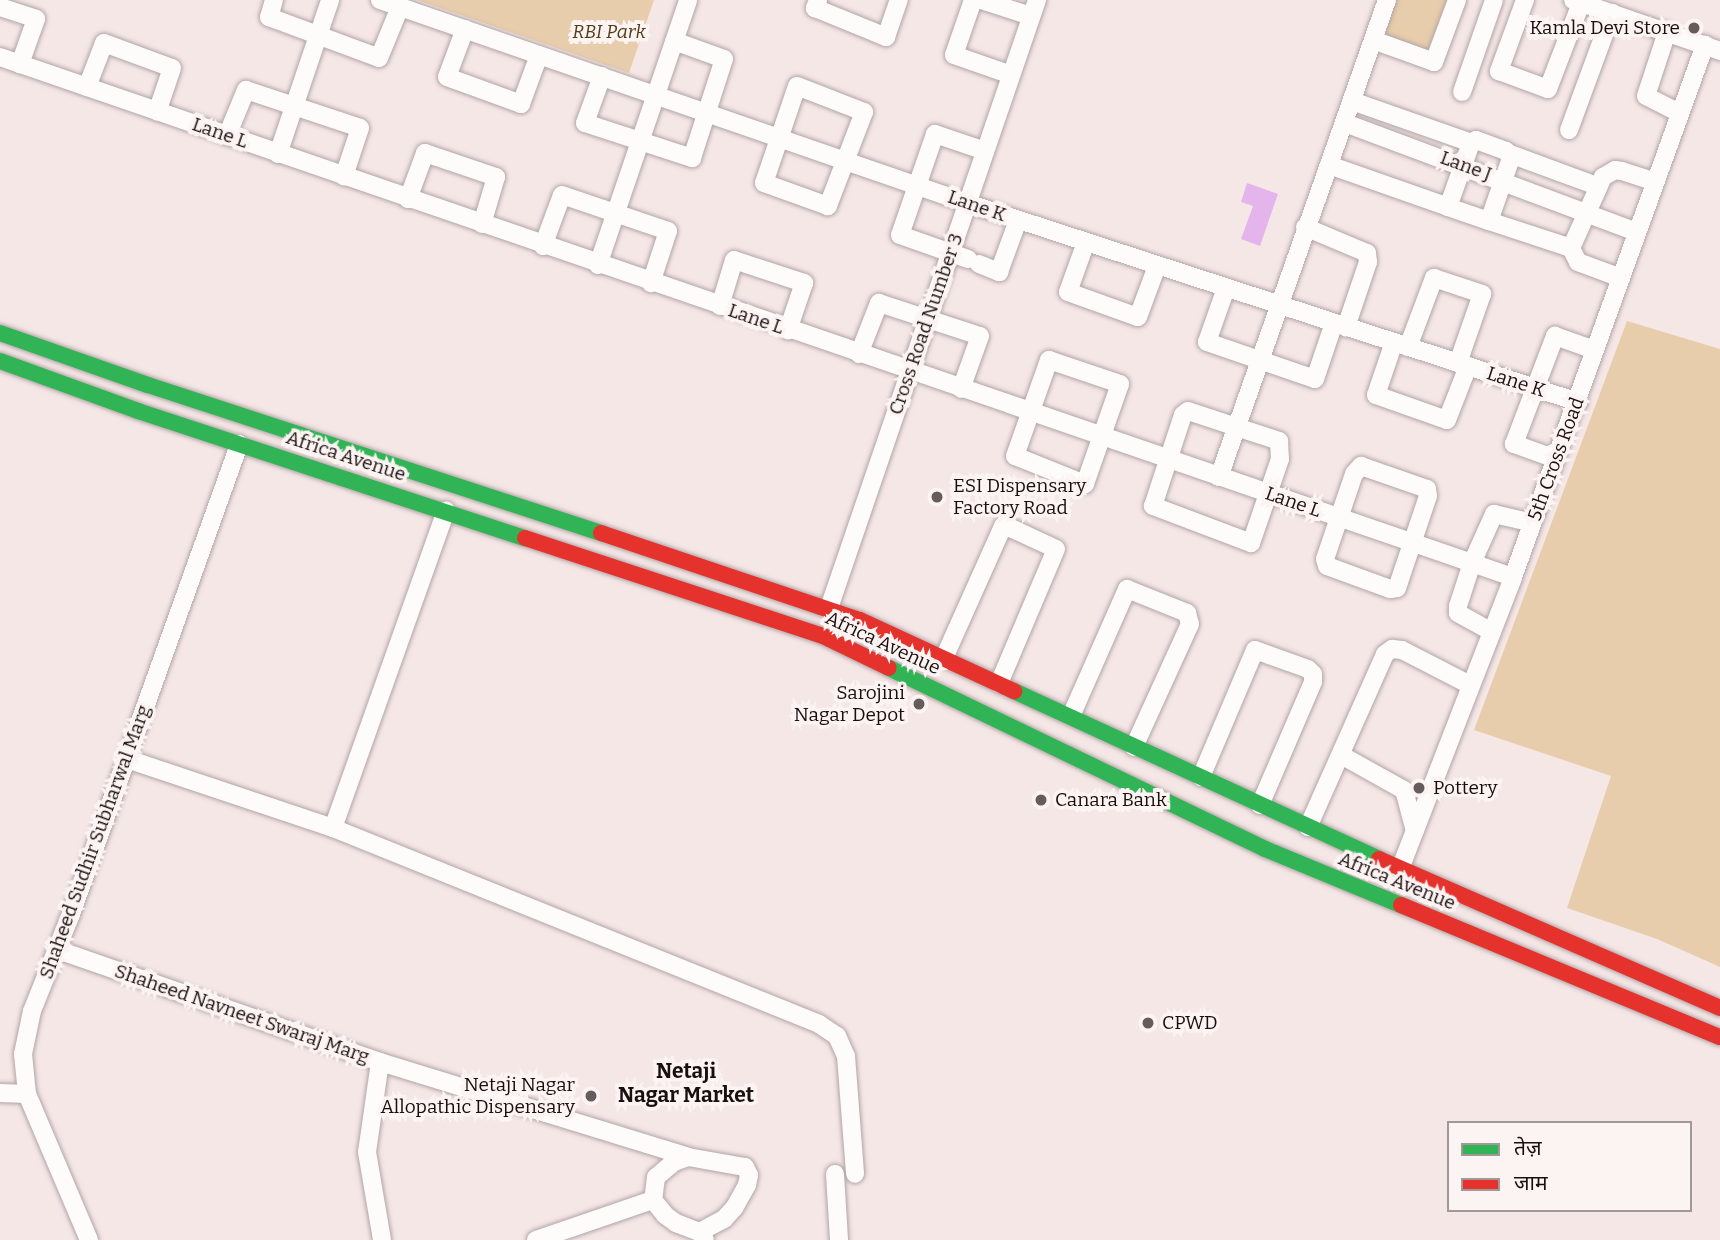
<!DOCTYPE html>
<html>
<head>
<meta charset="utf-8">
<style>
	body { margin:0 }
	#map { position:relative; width:1720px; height:1240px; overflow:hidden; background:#f6e7e7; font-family:Bitter,"Noto Sans Devanagari",serif }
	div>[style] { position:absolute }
	.green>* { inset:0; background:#e8cdac }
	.water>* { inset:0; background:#e4b5ec }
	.roads { filter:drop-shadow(0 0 2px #b2a5a5) drop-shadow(0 0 2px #b2a5a5) }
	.street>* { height:18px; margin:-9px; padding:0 9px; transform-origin:9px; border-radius:9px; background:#fefbfb }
	.fast>* { height:16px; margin:-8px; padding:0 8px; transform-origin:8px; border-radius:8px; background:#30b455 }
	.jam>* { height:16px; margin:-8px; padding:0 8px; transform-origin:8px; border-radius:8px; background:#e5322d }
	.dots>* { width:19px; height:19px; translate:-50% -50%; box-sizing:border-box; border:4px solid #fbf4f3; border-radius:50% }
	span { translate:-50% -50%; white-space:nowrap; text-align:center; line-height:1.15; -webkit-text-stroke:7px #fbf4f3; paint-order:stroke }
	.poi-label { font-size:19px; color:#1a0f0f }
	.right { translate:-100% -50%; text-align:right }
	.left { translate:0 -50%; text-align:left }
	.park-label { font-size:19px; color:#533c15; font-style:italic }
	.street-label { font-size:19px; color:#1a0f0f }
	.neighbourhood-label { font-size:21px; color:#1a0f0f; font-weight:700 }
	.legend { position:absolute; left:1447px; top:1121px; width:245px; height:91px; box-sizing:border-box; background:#fbf4f3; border:2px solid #a19898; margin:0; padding:9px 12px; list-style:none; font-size:21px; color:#1a0f0f }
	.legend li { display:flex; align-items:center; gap:14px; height:35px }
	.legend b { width:35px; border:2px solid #a19898 }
</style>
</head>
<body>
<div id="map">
	<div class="green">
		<i style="clip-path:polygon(417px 0,654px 0,629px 73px)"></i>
		<i style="clip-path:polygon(1395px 0,1447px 0,1428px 52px,1382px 35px)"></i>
		<i style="clip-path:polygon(1627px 321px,1720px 349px,1720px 967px,1657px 939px,1567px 908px,1611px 776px,1474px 730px)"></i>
	</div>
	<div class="water">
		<i style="clip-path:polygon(1247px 183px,1278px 194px,1260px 246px,1241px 239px,1253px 206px,1241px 202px)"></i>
	</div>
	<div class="roads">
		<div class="street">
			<i style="left:274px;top:0;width:18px;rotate:106deg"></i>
			<i style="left:269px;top:17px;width:117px;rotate:20.4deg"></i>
			<i style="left:379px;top:58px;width:55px;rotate:-67.6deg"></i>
			<i style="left:380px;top:0;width:621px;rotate:19.08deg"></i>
			<i style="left:967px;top:203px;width:643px;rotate:18.04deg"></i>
			<i style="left:818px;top:0;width:9px;rotate:111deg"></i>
			<i style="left:815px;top:8px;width:77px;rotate:22.2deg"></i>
			<i style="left:886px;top:37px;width:39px;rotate:-71deg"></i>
			<i style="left:973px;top:0;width:58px;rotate:109.1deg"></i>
			<i style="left:954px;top:55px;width:60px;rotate:19.3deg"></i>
			<i style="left:981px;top:0;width:52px;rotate:17.7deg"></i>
			<i style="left:1525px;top:0;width:76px;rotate:110.1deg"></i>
			<i style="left:1499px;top:71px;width:52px;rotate:20.2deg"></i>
			<i style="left:1548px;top:89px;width:92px;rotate:-69deg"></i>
			<i style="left:1573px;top:0;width:156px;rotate:19.1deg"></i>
			<i style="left:0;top:7px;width:38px;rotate:18deg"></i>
			<i style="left:36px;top:19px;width:48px;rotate:109.6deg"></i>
			<i style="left:465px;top:29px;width:51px;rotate:110.6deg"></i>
			<i style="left:447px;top:77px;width:79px;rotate:20deg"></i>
			<i style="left:521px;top:104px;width:52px;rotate:-69.8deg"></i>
			<i style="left:1667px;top:32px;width:67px;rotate:108.2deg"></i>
			<i style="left:1646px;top:96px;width:38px;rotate:27deg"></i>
			<i style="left:1373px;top:40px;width:65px;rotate:19.8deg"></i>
			<i style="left:1434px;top:62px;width:66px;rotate:-69.6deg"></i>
			<i style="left:0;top:57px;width:1600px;rotate:18.97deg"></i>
			<i style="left:602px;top:76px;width:50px;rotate:109.9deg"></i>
			<i style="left:585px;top:123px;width:113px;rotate:18.1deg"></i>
			<i style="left:692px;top:158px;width:104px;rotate:-72.1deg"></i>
			<i style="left:724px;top:59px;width:53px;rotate:-160.2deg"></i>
			<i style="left:797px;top:86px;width:72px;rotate:21.2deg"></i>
			<i style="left:864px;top:112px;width:101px;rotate:111deg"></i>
			<i style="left:828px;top:206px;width:68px;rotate:-160.2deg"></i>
			<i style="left:764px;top:183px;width:102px;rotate:-71.2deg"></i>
			<i style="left:87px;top:87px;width:47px;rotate:-68.9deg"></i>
			<i style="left:104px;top:43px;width:72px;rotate:20.2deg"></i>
			<i style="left:172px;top:68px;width:46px;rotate:108.8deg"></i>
			<i style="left:1462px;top:92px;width:97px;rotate:-70.8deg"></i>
			<i style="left:1352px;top:101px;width:126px;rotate:19.4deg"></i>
			<i style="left:1345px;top:123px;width:312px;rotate:20.5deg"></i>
			<i style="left:1569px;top:130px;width:125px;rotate:-69.8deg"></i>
			<i style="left:227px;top:136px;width:50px;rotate:-67.6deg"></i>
			<i style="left:246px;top:90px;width:120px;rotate:18.4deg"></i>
			<i style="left:360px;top:128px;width:51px;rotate:108.4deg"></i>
			<i style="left:278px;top:154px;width:163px;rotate:-71.3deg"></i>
			<i style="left:1510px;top:154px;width:93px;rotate:20.2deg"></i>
			<i style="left:1329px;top:165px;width:126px;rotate:19.4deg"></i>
			<i style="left:1448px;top:207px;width:68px;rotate:-70.2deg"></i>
			<i style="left:1471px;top:143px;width:6px;rotate:-31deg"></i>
			<i style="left:1476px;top:140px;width:32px;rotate:20deg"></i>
			<i style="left:1506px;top:151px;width:9px;rotate:54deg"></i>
			<i style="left:1511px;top:158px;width:67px;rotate:109.2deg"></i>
			<i style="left:1489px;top:221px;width:86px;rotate:18.2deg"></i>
			<i style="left:408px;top:199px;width:49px;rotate:-69.7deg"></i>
			<i style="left:425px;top:153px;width:75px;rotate:18.7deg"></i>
			<i style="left:496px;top:177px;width:49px;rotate:106.6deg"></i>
			<i style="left:1448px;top:207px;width:43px;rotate:18.9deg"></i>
			<i style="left:1305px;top:227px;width:67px;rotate:22.8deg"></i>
			<i style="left:1367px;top:253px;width:9px;rotate:84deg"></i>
			<i style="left:1368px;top:262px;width:69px;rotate:108.7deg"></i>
			<i style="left:1086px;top:242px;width:53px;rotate:109.8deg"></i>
			<i style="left:1068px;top:292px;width:74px;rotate:19.7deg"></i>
			<i style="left:1138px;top:317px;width:54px;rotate:-69.6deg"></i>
			<i style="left:543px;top:246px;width:54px;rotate:-69.6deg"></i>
			<i style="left:562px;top:195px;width:112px;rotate:18.8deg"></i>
			<i style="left:668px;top:231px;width:55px;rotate:108.1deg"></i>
			<i style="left:968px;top:259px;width:72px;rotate:-160.6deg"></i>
			<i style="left:900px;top:235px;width:107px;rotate:-70.9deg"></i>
			<i style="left:935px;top:134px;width:53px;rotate:18.8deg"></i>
			<i style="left:979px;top:264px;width:22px;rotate:22deg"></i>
			<i style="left:999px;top:272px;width:55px;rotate:-69.9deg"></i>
			<i style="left:598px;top:265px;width:280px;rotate:-71.2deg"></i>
			<i style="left:1621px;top:278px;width:46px;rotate:-159.6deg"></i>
			<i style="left:1578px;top:262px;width:16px;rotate:-117deg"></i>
			<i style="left:1571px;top:248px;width:78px;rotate:-65.7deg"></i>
			<i style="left:1603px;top:177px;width:14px;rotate:-30deg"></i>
			<i style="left:1615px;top:170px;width:7px;rotate:8deg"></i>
			<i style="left:1622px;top:171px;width:35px;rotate:18deg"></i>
			<i style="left:1226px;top:288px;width:57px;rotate:109.4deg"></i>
			<i style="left:1207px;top:342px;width:114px;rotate:18.9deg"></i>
			<i style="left:1315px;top:379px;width:59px;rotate:-71.3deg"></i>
			<i style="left:720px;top:306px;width:48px;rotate:-73.1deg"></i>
			<i style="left:734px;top:260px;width:74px;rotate:18.2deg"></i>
			<i style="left:804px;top:283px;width:50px;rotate:108.8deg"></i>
			<i style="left:1394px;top:342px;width:56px;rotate:108.8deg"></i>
			<i style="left:1376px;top:395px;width:75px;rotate:19.4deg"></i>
			<i style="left:1447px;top:420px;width:58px;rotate:-68.7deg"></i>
			<i style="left:1408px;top:347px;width:74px;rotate:-69.4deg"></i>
			<i style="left:1434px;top:278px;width:51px;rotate:18.4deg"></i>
			<i style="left:1482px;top:294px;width:73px;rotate:109.2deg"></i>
			<i style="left:859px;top:354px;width:55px;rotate:-68.6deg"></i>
			<i style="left:879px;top:303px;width:106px;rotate:18.1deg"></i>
			<i style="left:980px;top:336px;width:56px;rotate:109.7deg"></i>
			<i style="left:1049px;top:360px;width:75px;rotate:18.7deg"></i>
			<i style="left:1120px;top:384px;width:106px;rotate:109.3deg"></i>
			<i style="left:1085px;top:484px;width:75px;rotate:-158.2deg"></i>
			<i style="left:1015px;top:456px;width:102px;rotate:-70.5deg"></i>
			<i style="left:1188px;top:411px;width:96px;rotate:18.2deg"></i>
			<i style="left:1279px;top:441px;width:18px;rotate:87deg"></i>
			<i style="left:1280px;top:459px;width:89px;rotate:109deg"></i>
			<i style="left:1251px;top:543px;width:105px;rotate:-159.3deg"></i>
			<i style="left:1153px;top:506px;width:96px;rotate:-71.8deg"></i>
			<i style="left:1183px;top:415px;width:6px;rotate:-39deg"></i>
			<i style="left:1556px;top:459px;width:45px;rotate:-160.3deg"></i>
			<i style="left:1514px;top:444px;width:116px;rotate:-69.2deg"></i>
			<i style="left:1555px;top:336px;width:42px;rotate:19.3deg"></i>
			<i style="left:1361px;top:466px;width:70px;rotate:19.2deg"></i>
			<i style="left:1427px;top:489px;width:7px;rotate:82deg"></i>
			<i style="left:1428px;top:496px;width:97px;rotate:108.6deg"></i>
			<i style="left:1397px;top:588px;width:7px;rotate:172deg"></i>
			<i style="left:1390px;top:589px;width:67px;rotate:-159.9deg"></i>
			<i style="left:1327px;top:566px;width:7px;rotate:-106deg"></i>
			<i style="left:1325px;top:559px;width:90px;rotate:-71.2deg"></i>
			<i style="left:1354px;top:474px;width:11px;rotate:-49deg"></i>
			<i style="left:1219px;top:477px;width:506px;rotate:-70.6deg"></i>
			<i style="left:829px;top:608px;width:643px;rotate:-71.11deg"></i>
			<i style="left:1492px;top:632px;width:39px;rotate:-151deg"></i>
			<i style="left:1458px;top:613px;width:7px;rotate:-90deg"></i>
			<i style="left:1458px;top:606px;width:45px;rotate:-72deg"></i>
			<i style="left:1472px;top:563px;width:54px;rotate:-65.8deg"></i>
			<i style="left:1494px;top:514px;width:39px;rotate:13deg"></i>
			<i style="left:944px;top:658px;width:145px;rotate:-65.9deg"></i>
			<i style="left:1003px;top:526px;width:10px;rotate:17deg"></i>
			<i style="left:1013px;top:529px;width:47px;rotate:24.9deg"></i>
			<i style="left:1056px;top:549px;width:146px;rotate:113deg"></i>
			<i style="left:1071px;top:716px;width:139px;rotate:-66.2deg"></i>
			<i style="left:1127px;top:589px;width:65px;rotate:21.8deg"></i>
			<i style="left:1187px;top:613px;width:11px;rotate:75deg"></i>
			<i style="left:1190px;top:624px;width:135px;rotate:114.5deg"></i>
			<i style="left:1341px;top:755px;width:72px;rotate:29.1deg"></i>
			<i style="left:1404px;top:790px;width:42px;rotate:75deg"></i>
			<i style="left:127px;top:759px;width:217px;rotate:18.5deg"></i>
			<i style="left:333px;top:828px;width:524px;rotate:21.96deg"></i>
			<i style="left:819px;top:1024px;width:22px;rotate:34deg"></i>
			<i style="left:837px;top:1036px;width:22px;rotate:66deg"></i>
			<i style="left:846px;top:1056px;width:118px;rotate:85.6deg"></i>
			<i style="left:1201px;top:777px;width:138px;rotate:-67deg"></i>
			<i style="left:1255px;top:650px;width:56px;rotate:19.7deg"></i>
			<i style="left:1308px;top:669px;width:7px;rotate:45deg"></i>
			<i style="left:1313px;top:674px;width:8px;rotate:90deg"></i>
			<i style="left:1313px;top:682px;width:134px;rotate:113.3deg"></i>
			<i style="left:1308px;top:827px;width:189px;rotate:-66deg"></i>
			<i style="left:1385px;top:654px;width:9px;rotate:-36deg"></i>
			<i style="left:1392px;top:649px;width:10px;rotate:6deg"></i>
			<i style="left:1402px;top:650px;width:76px;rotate:27.2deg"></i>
			<i style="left:333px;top:828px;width:337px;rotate:-70.4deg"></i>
			<i style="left:1400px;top:869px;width:313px;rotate:-68.8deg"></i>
			<i style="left:1513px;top:577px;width:566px;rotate:-70.16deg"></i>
			<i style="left:58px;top:950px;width:341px;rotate:19.2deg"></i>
			<i style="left:380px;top:1062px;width:322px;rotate:17.1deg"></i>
			<i style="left:688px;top:1157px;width:58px;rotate:10deg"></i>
			<i style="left:745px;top:1167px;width:9px;rotate:63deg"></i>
			<i style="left:749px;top:1175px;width:10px;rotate:101deg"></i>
			<i style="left:747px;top:1185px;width:26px;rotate:119deg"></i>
			<i style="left:734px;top:1208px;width:15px;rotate:132deg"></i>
			<i style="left:724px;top:1219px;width:27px;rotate:152deg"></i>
			<i style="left:380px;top:1062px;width:91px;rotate:98.2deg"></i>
			<i style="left:367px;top:1152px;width:89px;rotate:80.3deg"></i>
			<i style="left:0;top:1093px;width:27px;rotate:2deg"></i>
			<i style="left:688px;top:1157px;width:15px;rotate:160deg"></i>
			<i style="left:674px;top:1162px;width:23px;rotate:140deg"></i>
			<i style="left:656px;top:1177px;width:23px;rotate:97deg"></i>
			<i style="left:653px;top:1200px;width:19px;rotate:51deg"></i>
			<i style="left:665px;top:1215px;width:14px;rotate:36deg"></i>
			<i style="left:676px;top:1223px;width:26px;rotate:21deg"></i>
			<i style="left:700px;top:1232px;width:9px;rotate:58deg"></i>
			<i style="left:835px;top:1174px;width:66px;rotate:86.5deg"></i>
			<i style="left:89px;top:1240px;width:159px;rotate:-113deg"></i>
			<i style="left:27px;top:1094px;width:40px;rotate:-95.7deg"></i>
			<i style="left:23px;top:1054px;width:44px;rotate:-78.2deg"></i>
			<i style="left:32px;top:1011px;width:105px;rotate:-68.1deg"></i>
			<i style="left:71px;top:914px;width:499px;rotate:-70.3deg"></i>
			<i style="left:536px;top:1240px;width:124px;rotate:-18.9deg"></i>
		</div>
		<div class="fast">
			<i style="left:0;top:333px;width:157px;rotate:19.4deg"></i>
			<i style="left:148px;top:385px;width:477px;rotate:18.1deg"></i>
			<i style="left:0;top:361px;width:147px;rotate:19.9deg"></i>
			<i style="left:138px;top:411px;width:407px;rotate:18.2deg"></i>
			<i style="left:889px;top:668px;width:417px;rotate:25.7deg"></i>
			<i style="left:1265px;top:849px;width:147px;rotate:22.4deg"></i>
			<i style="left:1014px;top:691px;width:402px;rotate:24.7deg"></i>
		</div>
		<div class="jam">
			<i style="left:601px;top:533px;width:273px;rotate:18.6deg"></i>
			<i style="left:860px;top:620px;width:170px;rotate:24.8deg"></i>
			<i style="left:525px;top:538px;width:314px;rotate:18.2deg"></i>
			<i style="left:823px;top:636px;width:73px;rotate:25.9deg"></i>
			<i style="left:1379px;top:859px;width:372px;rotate:23.6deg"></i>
			<i style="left:1401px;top:905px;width:345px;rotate:22.5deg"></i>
		</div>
	</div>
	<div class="dots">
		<i style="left:1694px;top:28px;background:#675b5b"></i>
		<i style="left:937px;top:497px;background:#675b5b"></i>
		<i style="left:919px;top:704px;background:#675b5b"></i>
		<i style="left:1419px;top:788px;background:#675b5b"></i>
		<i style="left:1041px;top:800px;background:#675b5b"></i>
		<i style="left:1148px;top:1023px;background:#675b5b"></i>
		<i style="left:591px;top:1096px;background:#675b5b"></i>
	</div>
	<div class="poi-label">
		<span class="right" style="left:1680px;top:28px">Kamla Devi Store</span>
		<span class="left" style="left:953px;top:497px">ESI Dispensary<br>Factory Road</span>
		<span class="right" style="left:905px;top:704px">Sarojini<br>Nagar Depot</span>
		<span class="left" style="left:1433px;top:788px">Pottery</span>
		<span class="left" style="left:1055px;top:800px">Canara Bank</span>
		<span class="left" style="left:1162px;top:1023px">CPWD</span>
		<span class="right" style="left:575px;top:1096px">Netaji Nagar<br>Allopathic Dispensary</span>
	</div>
	<div class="park-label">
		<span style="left:609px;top:32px">RBI Park</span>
	</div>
	<div class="street-label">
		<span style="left:220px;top:133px;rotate:19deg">Lane L</span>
		<span style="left:1466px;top:166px;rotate:20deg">Lane J</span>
		<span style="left:977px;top:206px;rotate:19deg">Lane K</span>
		<span style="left:756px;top:319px;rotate:19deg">Lane L</span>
		<span style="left:926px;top:324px;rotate:-71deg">Cross Road Number 3</span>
		<span style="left:1516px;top:382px;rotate:18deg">Lane K</span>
		<span style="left:346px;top:456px;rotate:18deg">Africa Avenue</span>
		<span style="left:1556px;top:459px;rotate:-70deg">5th Cross Road</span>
		<span style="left:1293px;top:502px;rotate:19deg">Lane L</span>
		<span style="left:883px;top:643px;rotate:25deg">Africa Avenue</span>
		<span style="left:95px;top:842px;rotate:-70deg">Shaheed Sudhir Subharwal Marg</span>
		<span style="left:1397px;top:881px;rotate:22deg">Africa Avenue</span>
		<span style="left:242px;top:1014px;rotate:19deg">Shaheed Navneet Swaraj Marg</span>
	</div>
	<div class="neighbourhood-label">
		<span style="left:686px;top:1083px">Netaji<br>Nagar Market</span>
	</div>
	<ul class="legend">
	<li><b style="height:9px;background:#30b455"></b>तेज़</li>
	<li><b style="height:9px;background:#e5322d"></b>जाम</li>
	</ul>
</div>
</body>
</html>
